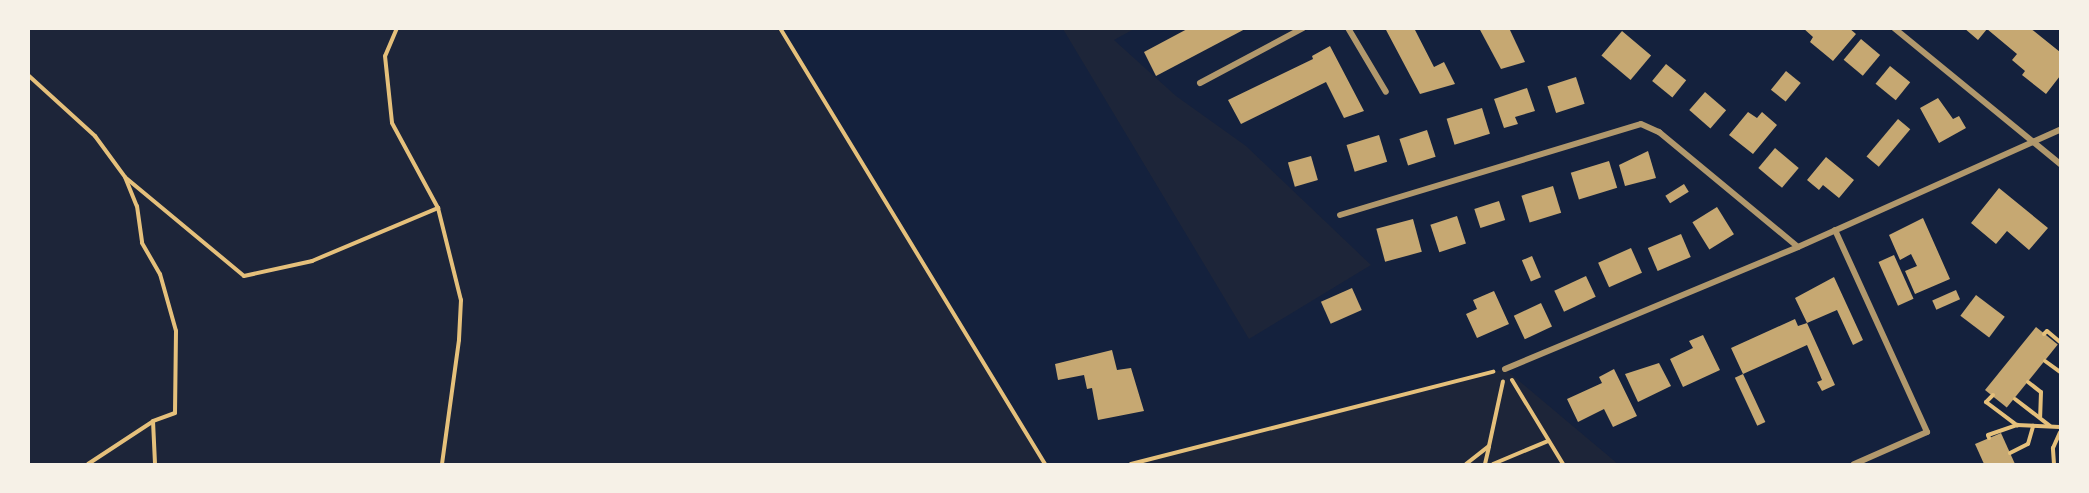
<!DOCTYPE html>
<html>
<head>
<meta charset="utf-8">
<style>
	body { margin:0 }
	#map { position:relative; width:2089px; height:493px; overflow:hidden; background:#14213d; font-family:"Public Sans",sans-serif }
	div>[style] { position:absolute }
	.green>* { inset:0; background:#1d2539 }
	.building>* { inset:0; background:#c6a872; transform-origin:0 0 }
	.path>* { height:4px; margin:-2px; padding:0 2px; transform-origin:2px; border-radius:2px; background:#e5c07b }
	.minor>* { height:6px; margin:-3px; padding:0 3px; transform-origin:3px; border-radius:3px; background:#b1986c }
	span { translate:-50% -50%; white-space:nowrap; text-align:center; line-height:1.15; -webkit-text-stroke:6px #f6f1e7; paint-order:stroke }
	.frame { position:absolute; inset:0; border:30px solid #f6f1e7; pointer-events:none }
</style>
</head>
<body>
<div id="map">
	<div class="green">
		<i style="clip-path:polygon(28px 29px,780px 29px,1045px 464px,29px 464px)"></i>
		<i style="clip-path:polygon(1063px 29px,1134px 29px,1114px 40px,1176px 96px,1246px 146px,1371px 265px,1249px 339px)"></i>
		<i style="clip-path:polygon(1505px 369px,1618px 464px,1131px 464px)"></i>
	</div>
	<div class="building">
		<i style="clip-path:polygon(1189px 28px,1247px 28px,1156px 76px,1144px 52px)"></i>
		<i style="clip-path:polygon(1385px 28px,1414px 28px,1434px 67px,1444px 62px,1455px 84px,1420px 94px)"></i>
		<i style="clip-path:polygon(1479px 28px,1509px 28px,1525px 62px,1501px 69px)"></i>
		<i style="clip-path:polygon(1803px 28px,1849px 28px,1856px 34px,1833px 61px,1810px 42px,1813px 37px)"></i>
		<i style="clip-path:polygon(1964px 28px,2030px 28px,2060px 52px,2060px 76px,2046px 94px,2022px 75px,2025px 71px,2012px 60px,2017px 54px,1987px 29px,1978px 40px)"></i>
		<i style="left:1622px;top:31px;width:38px;height:32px;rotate:40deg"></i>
		<i style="left:1861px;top:39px;width:25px;height:27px;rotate:40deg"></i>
		<i style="clip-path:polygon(1330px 46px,1364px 111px,1344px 118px,1326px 82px,1241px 124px,1228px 100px,1313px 59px,1312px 56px)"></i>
		<i style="left:1666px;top:64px;width:26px;height:22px;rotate:39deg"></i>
		<i style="left:1890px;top:66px;width:26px;height:23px;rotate:39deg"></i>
		<i style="left:1786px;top:71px;width:19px;height:24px;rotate:39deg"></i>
		<i style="left:1576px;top:77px;width:28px;height:30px;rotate:72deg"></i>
		<i style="clip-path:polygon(1527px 88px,1535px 111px,1515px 117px,1518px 124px,1504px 128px,1494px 99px)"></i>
		<i style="left:1705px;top:92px;width:28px;height:24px;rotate:41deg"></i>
		<i style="clip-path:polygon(1938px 98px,1953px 119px,1959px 116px,1966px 128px,1939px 143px,1920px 108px)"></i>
		<i style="left:1482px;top:108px;width:27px;height:37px;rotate:73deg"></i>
		<i style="clip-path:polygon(1748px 112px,1757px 118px,1762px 112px,1777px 125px,1753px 154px,1729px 135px)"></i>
		<i style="left:1898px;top:119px;width:16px;height:49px;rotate:40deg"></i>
		<i style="left:1427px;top:130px;width:28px;height:29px;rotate:72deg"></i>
		<i style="left:1379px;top:135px;width:28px;height:34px;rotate:73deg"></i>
		<i style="left:1775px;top:148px;width:31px;height:26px;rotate:40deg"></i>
		<i style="clip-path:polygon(1648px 151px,1656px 178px,1625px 186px,1619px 165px)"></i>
		<i style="left:1311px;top:156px;width:25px;height:24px;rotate:74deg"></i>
		<i style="clip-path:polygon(1826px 157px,1854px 180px,1839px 198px,1823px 185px,1819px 190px,1807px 180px)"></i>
		<i style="left:1609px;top:161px;width:28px;height:40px;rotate:73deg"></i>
		<i style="left:1684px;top:184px;width:9px;height:22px;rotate:58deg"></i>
		<i style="left:1553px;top:186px;width:28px;height:33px;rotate:73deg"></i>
		<i style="clip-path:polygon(1999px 188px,2048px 228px,2029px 250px,2007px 231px,1996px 244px,1971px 223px)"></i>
		<i style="left:1499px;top:201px;width:20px;height:26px;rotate:72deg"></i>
		<i style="left:1717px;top:207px;width:32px;height:29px;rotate:58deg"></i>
		<i style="left:1457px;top:216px;width:29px;height:28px;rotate:72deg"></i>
		<i style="clip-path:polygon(1923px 218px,1950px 279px,1915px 294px,1905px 271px,1917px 266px,1911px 254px,1900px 260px,1889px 235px)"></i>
		<i style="left:1413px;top:219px;width:34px;height:38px;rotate:75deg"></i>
		<i style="left:1681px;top:234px;width:25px;height:36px;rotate:67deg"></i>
		<i style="left:1631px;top:248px;width:27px;height:36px;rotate:66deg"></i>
		<i style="left:1894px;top:255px;width:48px;height:17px;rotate:66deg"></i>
		<i style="left:1532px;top:256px;width:23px;height:11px;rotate:67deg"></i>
		<i style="left:1586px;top:276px;width:23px;height:35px;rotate:65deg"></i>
		<i style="clip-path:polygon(1834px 277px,1863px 340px,1853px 345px,1837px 310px,1807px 323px,1795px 298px)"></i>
		<i style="left:1352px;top:288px;width:24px;height:34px;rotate:66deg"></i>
		<i style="left:1956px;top:290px;width:10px;height:26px;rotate:66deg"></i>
		<i style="clip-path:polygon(1494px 291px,1509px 324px,1477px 338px,1466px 314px,1477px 309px,1473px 300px)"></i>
		<i style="left:1976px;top:295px;width:36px;height:26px;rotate:37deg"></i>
		<i style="left:1541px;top:303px;width:26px;height:30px;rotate:65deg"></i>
		<i style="clip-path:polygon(1795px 319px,1798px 326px,1807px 323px,1835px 385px,1822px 391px,1817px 382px,1822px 380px,1807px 345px,1743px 374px,1731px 348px)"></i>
		<i style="left:2036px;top:327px;width:28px;height:81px;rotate:39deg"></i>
		<i style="clip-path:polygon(1703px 335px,1720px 370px,1683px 387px,1670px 359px,1693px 348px,1689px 341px)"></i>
		<i style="clip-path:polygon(1112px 350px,1117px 370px,1131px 368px,1144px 411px,1098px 420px,1092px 388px,1087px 389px,1084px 375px,1058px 380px,1055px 364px)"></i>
		<i style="clip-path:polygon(1659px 363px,1671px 386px,1638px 402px,1625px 374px)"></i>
		<i style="clip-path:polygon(1614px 369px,1637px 416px,1613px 427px,1604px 409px,1578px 422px,1567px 399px,1602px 383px,1599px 377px)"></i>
		<i style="left:1743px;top:374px;width:53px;height:9px;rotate:65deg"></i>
		<i style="clip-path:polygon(2001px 433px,2015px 464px,1984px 464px,1975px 444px)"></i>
	</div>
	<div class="path">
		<i style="left:397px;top:28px;width:30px;rotate:113deg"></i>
		<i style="left:385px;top:56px;width:67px;rotate:84deg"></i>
		<i style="left:392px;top:123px;width:97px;rotate:61.6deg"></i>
		<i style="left:438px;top:208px;width:95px;rotate:76deg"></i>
		<i style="left:461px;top:300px;width:40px;rotate:92.9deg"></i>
		<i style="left:459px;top:340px;width:125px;rotate:97.8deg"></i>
		<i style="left:780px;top:28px;width:510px;rotate:58.71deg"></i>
		<i style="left:28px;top:75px;width:91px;rotate:42.3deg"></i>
		<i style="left:95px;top:136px;width:51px;rotate:53.8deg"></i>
		<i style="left:125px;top:177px;width:31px;rotate:68deg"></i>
		<i style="left:137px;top:206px;width:37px;rotate:82deg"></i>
		<i style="left:142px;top:243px;width:36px;rotate:60deg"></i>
		<i style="left:160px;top:274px;width:59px;rotate:74.3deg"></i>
		<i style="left:176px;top:331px;width:82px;rotate:90.7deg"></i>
		<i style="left:175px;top:413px;width:23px;rotate:160deg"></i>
		<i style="left:153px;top:421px;width:43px;rotate:87.3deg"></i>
		<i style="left:126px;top:178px;width:153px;rotate:39.7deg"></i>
		<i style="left:244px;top:276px;width:70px;rotate:-12.4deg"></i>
		<i style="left:312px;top:261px;width:137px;rotate:-22.8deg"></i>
		<i style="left:2044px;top:334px;width:4px;rotate:-45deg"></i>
		<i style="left:2047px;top:331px;width:17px;rotate:40deg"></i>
		<i style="left:2045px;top:361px;width:19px;rotate:36deg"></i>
		<i style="left:1512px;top:380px;width:98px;rotate:58.7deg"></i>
		<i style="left:2028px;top:382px;width:16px;rotate:38deg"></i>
		<i style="left:2041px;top:392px;width:25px;rotate:92deg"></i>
		<i style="left:1993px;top:395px;width:10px;rotate:135deg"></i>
		<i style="left:1986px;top:402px;width:39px;rotate:37deg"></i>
		<i style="left:2015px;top:399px;width:44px;rotate:37.6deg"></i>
		<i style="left:1989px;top:438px;width:3px;rotate:-108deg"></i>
		<i style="left:1988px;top:435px;width:31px;rotate:-19deg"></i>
		<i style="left:2017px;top:425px;width:43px;rotate:2.7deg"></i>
		<i style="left:2010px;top:453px;width:20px;rotate:-27deg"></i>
		<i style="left:2028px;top:444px;width:19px;rotate:-74deg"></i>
		<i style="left:88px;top:464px;width:77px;rotate:-33.3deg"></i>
		<i style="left:1131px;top:464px;width:374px;rotate:-14.3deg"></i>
		<i style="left:1466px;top:464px;width:29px;rotate:-38deg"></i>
		<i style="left:1489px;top:446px;width:66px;rotate:-77.8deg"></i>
		<i style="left:1485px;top:464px;width:18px;rotate:-77deg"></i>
		<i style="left:1493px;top:464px;width:60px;rotate:-22.7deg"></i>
		<i style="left:2054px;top:464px;width:16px;rotate:-94deg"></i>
		<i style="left:2053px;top:448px;width:17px;rotate:-66deg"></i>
	</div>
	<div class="minor">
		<i style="left:1348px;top:28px;width:74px;rotate:59.3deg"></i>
		<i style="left:1894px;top:28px;width:215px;rotate:39.3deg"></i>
		<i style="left:1200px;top:83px;width:117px;rotate:-28.1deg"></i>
		<i style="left:1340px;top:215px;width:314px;rotate:-16.8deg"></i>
		<i style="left:1641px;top:124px;width:20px;rotate:24deg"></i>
		<i style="left:1659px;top:132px;width:180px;rotate:39.6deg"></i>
		<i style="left:1835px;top:230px;width:222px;rotate:65.5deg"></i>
		<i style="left:1927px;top:432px;width:80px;rotate:156.3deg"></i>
		<i style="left:1505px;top:369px;width:317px;rotate:-22.6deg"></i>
		<i style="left:1798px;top:247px;width:287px;rotate:-24.1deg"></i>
	</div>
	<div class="frame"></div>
</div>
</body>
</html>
